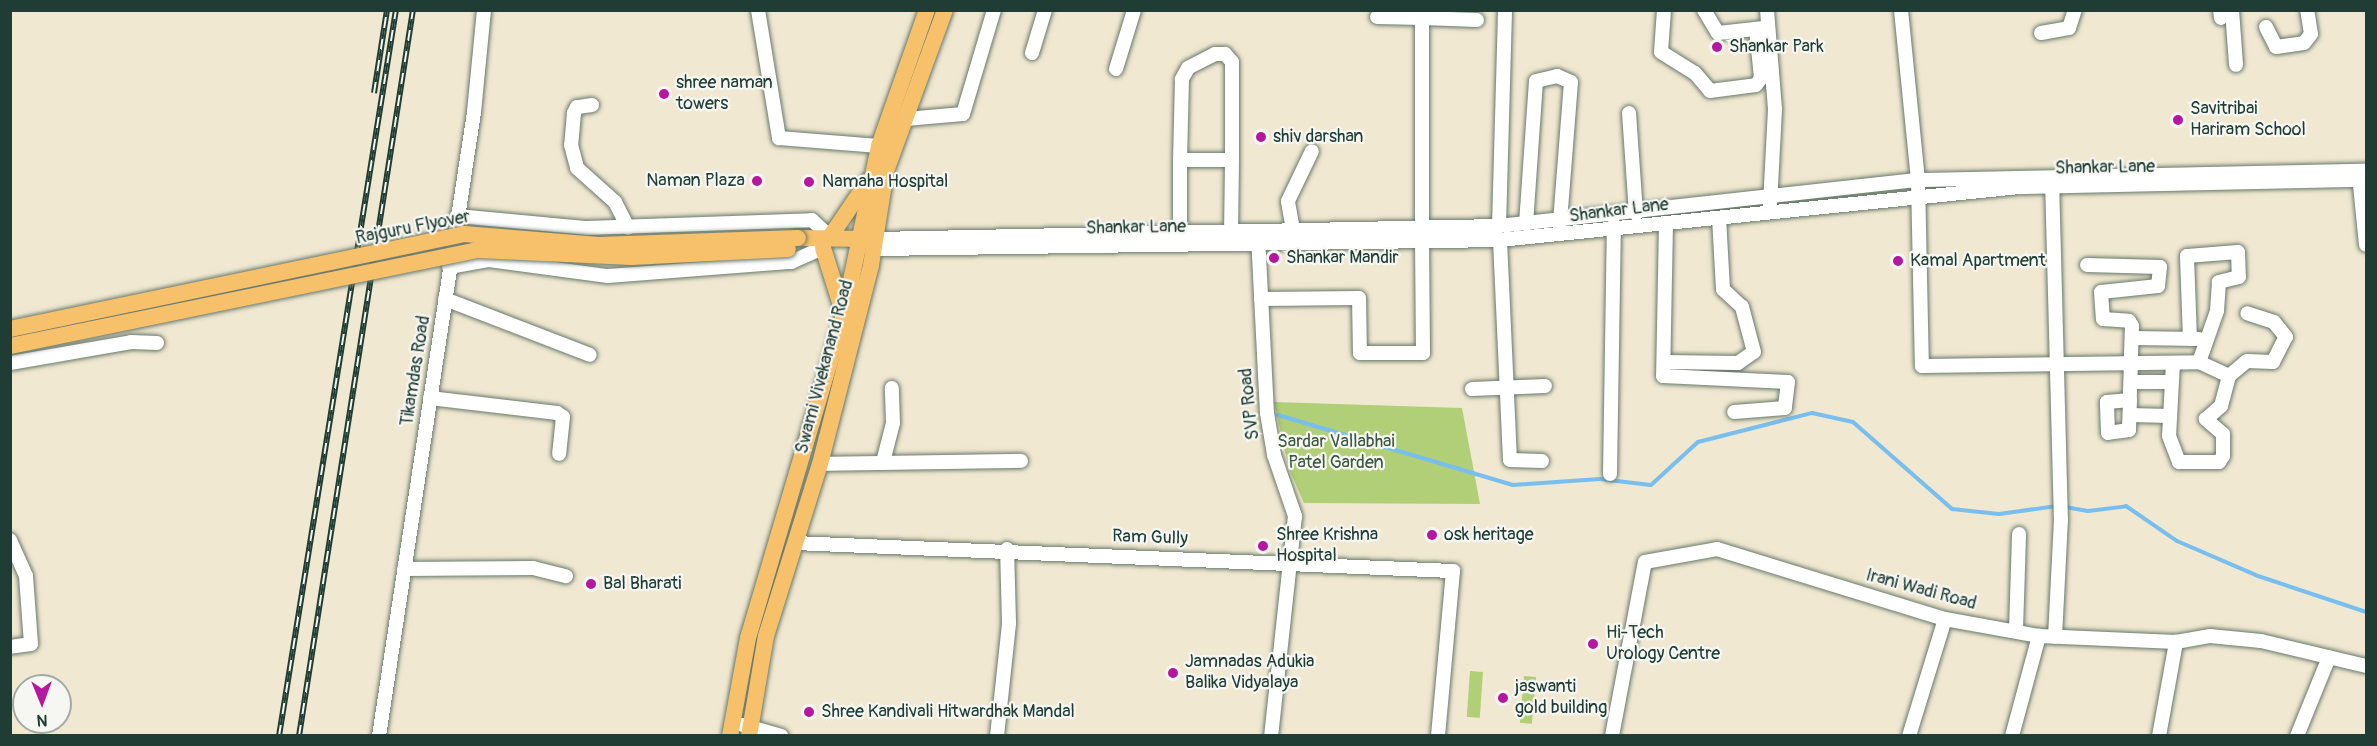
<!DOCTYPE html>
<html>
<head>
<meta charset="utf-8">
<style>
	body { margin:0 }
	#map { position:relative; width:2377px; height:746px; overflow:hidden; background:#f0e8d1; font-family:Pangolin,sans-serif }
	div>[style] { position:absolute }
	.green>* { inset:0; background:#b0cf76; transform-origin:0 0 }
	.stream>* { height:4px; margin:-2px; padding:0 2px; transform-origin:2px; border-radius:2px; background:#78beef }
	.roads { filter:drop-shadow(0 0 2px #68796b) drop-shadow(0 0 2px #68796b) }
	.minor>* { height:14px; margin:-7px; padding:0 7px; transform-origin:7px; border-radius:7px; background:#fff }
	.major>* { height:16px; margin:-8px; padding:0 8px; transform-origin:8px; border-radius:8px; background:#f7c06b }
	.rail>* { height:6px; margin-top:-3px; transform-origin:0; background:repeating-linear-gradient(90deg,#f6f6f2 0 11px,#1f3d34 0 22px); box-sizing:border-box; border-block:2px solid #1f3d34 }
	.bridges { filter:drop-shadow(0 0 2px #68796b) drop-shadow(0 0 2px #68796b) }
	.major-bridge>* { height:16px; margin:-8px; padding:0 8px; transform-origin:8px; border-radius:8px; background:#f7c06b }
	.dots>* { width:16px; height:16px; translate:-50% -50%; box-sizing:border-box; border:3px solid #f6f6f2; border-radius:50% }
	span { translate:-50% -50%; white-space:nowrap; text-align:center; line-height:1.15; -webkit-text-stroke:4.5px #f6f6f2; paint-order:stroke }
	.poi-label { font-size:18px; color:#1f3d34 }
	.left { translate:0 -50%; text-align:left }
	.right { translate:-100% -50%; text-align:right }
	.street-label { font-size:18px; color:#1f3d34 }
	.park-label { font-size:18px; color:#3c5a41 }
	.frame { position:absolute; inset:0; border:12px solid #1f3d34; pointer-events:none }
	.north { position:absolute; left:12px; top:674px; width:60px; height:60px; box-sizing:border-box; background:#f6f6f2; border:2px solid #a0aca6; border-radius:50%; rotate:179deg; font-size:16px; font-weight:700; line-height:24px; text-align:center; color:#1f3d34 }
	.north::after { content:''; display:block; margin:auto; width:21px; height:27px; background:#b5179e; clip-path:polygon(50% 0,100% 100%,50% 72%,0 100%) }
</style>
</head>
<body>
<div id="map">
	<div class="green">
		<i style="clip-path:polygon(1274px 402px,1462px 408px,1480px 504px,1304px 503px,1289px 469px)"></i>
		<i style="left:1470px;top:671px;width:13px;height:46px;rotate:4deg"></i>
		<i style="left:1524px;top:676px;width:12px;height:47px;rotate:5deg"></i>
	</div>
	<div class="stream">
		<i style="left:1278px;top:415px;width:245px;rotate:16.6deg"></i>
		<i style="left:1513px;top:485px;width:87px;rotate:-3.9deg"></i>
		<i style="left:1600px;top:479px;width:51px;rotate:6.7deg"></i>
		<i style="left:1651px;top:485px;width:64px;rotate:-42.5deg"></i>
		<i style="left:1698px;top:442px;width:118px;rotate:-14.3deg"></i>
		<i style="left:1812px;top:413px;width:42px;rotate:12.4deg"></i>
		<i style="left:1853px;top:422px;width:132px;rotate:41.3deg"></i>
		<i style="left:1952px;top:509px;width:47px;rotate:6.1deg"></i>
		<i style="left:1999px;top:514px;width:59px;rotate:-7.9deg"></i>
		<i style="left:2065px;top:507px;width:23px;rotate:10deg"></i>
		<i style="left:2088px;top:511px;width:38px;rotate:-7deg"></i>
		<i style="left:2126px;top:506px;width:62px;rotate:34.5deg"></i>
		<i style="left:2177px;top:541px;width:88px;rotate:23.4deg"></i>
		<i style="left:2258px;top:576px;width:114px;rotate:18.4deg"></i>
	</div>
	<div class="roads">
		<div class="minor">
			<i style="left:758px;top:10px;width:130px;rotate:80.7deg"></i>
			<i style="left:779px;top:138px;width:100px;rotate:4.6deg"></i>
			<i style="left:1664px;top:10px;width:42px;rotate:94.1deg"></i>
			<i style="left:1661px;top:52px;width:40px;rotate:32deg"></i>
			<i style="left:1695px;top:73px;width:23px;rotate:50deg"></i>
			<i style="left:1710px;top:91px;width:46px;rotate:-7.4deg"></i>
			<i style="left:1756px;top:85px;width:9px;rotate:-54deg"></i>
			<i style="left:1761px;top:78px;width:49px;rotate:-95.8deg"></i>
			<i style="left:1704px;top:10px;width:27px;rotate:59deg"></i>
			<i style="left:1718px;top:33px;width:46px;rotate:-6.2deg"></i>
			<i style="left:1767px;top:10px;width:99px;rotate:85.4deg"></i>
			<i style="left:1775px;top:109px;width:97px;rotate:93deg"></i>
			<i style="left:1901px;top:10px;width:171px;rotate:84.3deg"></i>
			<i style="left:1918px;top:180px;width:186px;rotate:88.8deg"></i>
			<i style="left:1922px;top:366px;width:277px;rotate:-0.8deg"></i>
			<i style="left:2199px;top:362px;width:33px;rotate:25deg"></i>
			<i style="left:2229px;top:376px;width:23px;rotate:-40deg"></i>
			<i style="left:2247px;top:361px;width:26px;rotate:2deg"></i>
			<i style="left:2273px;top:362px;width:28px;rotate:-63deg"></i>
			<i style="left:2286px;top:337px;width:19px;rotate:-129deg"></i>
			<i style="left:2274px;top:322px;width:28px;rotate:-162deg"></i>
			<i style="left:2220px;top:10px;width:8px;rotate:83deg"></i>
			<i style="left:2232px;top:10px;width:55px;rotate:85.8deg"></i>
			<i style="left:1377px;top:17px;width:45px;rotate:1.3deg"></i>
			<i style="left:2266px;top:27px;width:22px;rotate:63deg"></i>
			<i style="left:2276px;top:47px;width:28px;rotate:-8deg"></i>
			<i style="left:2304px;top:43px;width:11px;rotate:-52deg"></i>
			<i style="left:2311px;top:34px;width:24px;rotate:-99deg"></i>
			<i style="left:2041px;top:33px;width:28px;rotate:-10deg"></i>
			<i style="left:2069px;top:28px;width:19px;rotate:-72deg"></i>
			<i style="left:1032px;top:53px;width:45px;rotate:-73.2deg"></i>
			<i style="left:1116px;top:69px;width:62px;rotate:-73deg"></i>
			<i style="left:592px;top:105px;width:15px;rotate:172deg"></i>
			<i style="left:577px;top:107px;width:7px;rotate:117deg"></i>
			<i style="left:574px;top:113px;width:32px;rotate:95deg"></i>
			<i style="left:571px;top:145px;width:24px;rotate:75deg"></i>
			<i style="left:577px;top:168px;width:51px;rotate:41.8deg"></i>
			<i style="left:615px;top:202px;width:29px;rotate:63deg"></i>
			<i style="left:1629px;top:113px;width:101px;rotate:86deg"></i>
			<i style="left:906px;top:119px;width:57px;rotate:-5deg"></i>
			<i style="left:963px;top:114px;width:109px;rotate:-73.4deg"></i>
			<i style="left:2359px;top:175px;width:70px;rotate:84.3deg"></i>
			<i style="left:2052px;top:179px;width:340px;rotate:88.5deg"></i>
			<i style="left:2061px;top:519px;width:118px;rotate:92.9deg"></i>
			<i style="left:457px;top:216px;width:131px;rotate:5.3deg"></i>
			<i style="left:587px;top:228px;width:225px;rotate:-2deg"></i>
			<i style="left:812px;top:220px;width:25px;rotate:43deg"></i>
			<i style="left:1526px;top:224px;width:143px;rotate:-86deg"></i>
			<i style="left:1536px;top:81px;width:22px;rotate:-13deg"></i>
			<i style="left:1557px;top:76px;width:15px;rotate:23deg"></i>
			<i style="left:1571px;top:82px;width:140px;rotate:94.5deg"></i>
			<i style="left:1666px;top:224px;width:152px;rotate:91.1deg"></i>
			<i style="left:1663px;top:376px;width:125px;rotate:2.7deg"></i>
			<i style="left:1788px;top:382px;width:26px;rotate:97deg"></i>
			<i style="left:1785px;top:408px;width:51px;rotate:175.5deg"></i>
			<i style="left:1499px;top:226px;width:216px;rotate:-88.4deg"></i>
			<i style="left:1422px;top:229px;width:211px;rotate:-90deg"></i>
			<i style="left:1422px;top:18px;width:55px;rotate:2.1deg"></i>
			<i style="left:1293px;top:230px;width:29px;rotate:-100deg"></i>
			<i style="left:1288px;top:201px;width:55px;rotate:-64.4deg"></i>
			<i style="left:1231px;top:234px;width:74px;rotate:-89.2deg"></i>
			<i style="left:1232px;top:160px;width:98px;rotate:-90deg"></i>
			<i style="left:1232px;top:62px;width:11px;rotate:-131deg"></i>
			<i style="left:1225px;top:54px;width:10px;rotate:180deg"></i>
			<i style="left:1215px;top:54px;width:30px;rotate:153deg"></i>
			<i style="left:1188px;top:68px;width:13px;rotate:119deg"></i>
			<i style="left:1182px;top:79px;width:81px;rotate:91.4deg"></i>
			<i style="left:1180px;top:160px;width:52px"></i>
			<i style="left:1180px;top:235px;width:75px;rotate:-90deg"></i>
			<i style="left:1258px;top:236px;width:177px;rotate:87.1deg"></i>
			<i style="left:1267px;top:413px;width:43px;rotate:80.5deg"></i>
			<i style="left:1274px;top:455px;width:65px;rotate:71deg"></i>
			<i style="left:1295px;top:516px;width:221px;rotate:96.2deg"></i>
			<i style="left:877px;top:239px;width:622px;rotate:-1.2deg"></i>
			<i style="left:1499px;top:226px;width:422px;rotate:-6.3deg"></i>
			<i style="left:1918px;top:180px;width:448px;rotate:-1.2deg"></i>
			<i style="left:1500px;top:240px;width:220px;rotate:87.4deg"></i>
			<i style="left:1510px;top:460px;width:32px;rotate:2deg"></i>
			<i style="left:874px;top:249px;width:626px;rotate:-0.82deg"></i>
			<i style="left:1500px;top:240px;width:523px;rotate:-5.82deg"></i>
			<i style="left:2020px;top:187px;width:346px;rotate:-1.2deg"></i>
			<i style="left:2087px;top:265px;width:73px;rotate:1.6deg"></i>
			<i style="left:2160px;top:267px;width:19px;rotate:96deg"></i>
			<i style="left:2158px;top:286px;width:57px;rotate:174deg"></i>
			<i style="left:2101px;top:292px;width:27px;rotate:86deg"></i>
			<i style="left:2103px;top:319px;width:26px;rotate:4deg"></i>
			<i style="left:2129px;top:321px;width:6px;rotate:59deg"></i>
			<i style="left:2132px;top:326px;width:36px;rotate:92deg"></i>
			<i style="left:2131px;top:362px;width:38px;rotate:92deg"></i>
			<i style="left:2130px;top:400px;width:30px;rotate:92deg"></i>
			<i style="left:2129px;top:430px;width:21px;rotate:172deg"></i>
			<i style="left:2108px;top:433px;width:31px;rotate:-92deg"></i>
			<i style="left:2107px;top:402px;width:23px;rotate:-5deg"></i>
			<i style="left:449px;top:267px;width:41px;rotate:-9.9deg"></i>
			<i style="left:489px;top:260px;width:120px;rotate:7.7deg"></i>
			<i style="left:608px;top:276px;width:184px;rotate:-4.4deg"></i>
			<i style="left:791px;top:262px;width:35px;rotate:-24deg"></i>
			<i style="left:445px;top:299px;width:155px;rotate:21.1deg"></i>
			<i style="left:1261px;top:299px;width:98px;rotate:-0.6deg"></i>
			<i style="left:1359px;top:298px;width:55px;rotate:89deg"></i>
			<i style="left:1360px;top:353px;width:63px"></i>
			<i style="left:1423px;top:353px;width:112px;rotate:-90.5deg"></i>
			<i style="left:2132px;top:338px;width:67px;rotate:0.9deg"></i>
			<i style="left:2190px;top:339px;width:83px;rotate:-92.1deg"></i>
			<i style="left:2187px;top:256px;width:51px;rotate:-4.5deg"></i>
			<i style="left:2238px;top:252px;width:25px;rotate:88deg"></i>
			<i style="left:2239px;top:277px;width:21px;rotate:166deg"></i>
			<i style="left:2219px;top:282px;width:29px;rotate:94deg"></i>
			<i style="left:2217px;top:311px;width:54px;rotate:109.4deg"></i>
			<i style="left:1664px;top:362px;width:74px;rotate:0.8deg"></i>
			<i style="left:1738px;top:363px;width:19px;rotate:-35deg"></i>
			<i style="left:1754px;top:352px;width:47px;rotate:-104.9deg"></i>
			<i style="left:1742px;top:307px;width:26px;rotate:-137deg"></i>
			<i style="left:1723px;top:289px;width:71px;rotate:-93.2deg"></i>
			<i style="left:10px;top:363px;width:123px;rotate:-9.8deg"></i>
			<i style="left:131px;top:342px;width:26px;rotate:2deg"></i>
			<i style="left:2173px;top:363px;width:73px;rotate:93.1deg"></i>
			<i style="left:2169px;top:436px;width:28px;rotate:69deg"></i>
			<i style="left:2179px;top:462px;width:40px"></i>
			<i style="left:2219px;top:462px;width:7px;rotate:-56deg"></i>
			<i style="left:2223px;top:456px;width:22px;rotate:-90deg"></i>
			<i style="left:2223px;top:434px;width:23px;rotate:-139deg"></i>
			<i style="left:2206px;top:419px;width:20px;rotate:-41deg"></i>
			<i style="left:2221px;top:406px;width:31px;rotate:-75deg"></i>
			<i style="left:2131px;top:382px;width:39px"></i>
			<i style="left:1472px;top:389px;width:73px;rotate:-2.4deg"></i>
			<i style="left:430px;top:398px;width:128px;rotate:6.7deg"></i>
			<i style="left:557px;top:413px;width:7px;rotate:34deg"></i>
			<i style="left:563px;top:417px;width:37px;rotate:96deg"></i>
			<i style="left:2130px;top:415px;width:40px;rotate:1.4deg"></i>
			<i style="left:883px;top:462px;width:40px;rotate:-75.6deg"></i>
			<i style="left:893px;top:423px;width:35px;rotate:-92deg"></i>
			<i style="left:820px;top:464px;width:201px;rotate:-0.9deg"></i>
			<i style="left:1610px;top:474px;width:249px;rotate:-89.1deg"></i>
			<i style="left:10px;top:540px;width:39px;rotate:66deg"></i>
			<i style="left:26px;top:576px;width:68px;rotate:85.8deg"></i>
			<i style="left:31px;top:644px;width:21px;rotate:172deg"></i>
			<i style="left:795px;top:543px;width:659px;rotate:2.44deg"></i>
			<i style="left:1453px;top:571px;width:166px;rotate:95.2deg"></i>
			<i style="left:404px;top:569px;width:129px;rotate:-0.4deg"></i>
			<i style="left:533px;top:568px;width:34px;rotate:14deg"></i>
			<i style="left:2016px;top:631px;width:97px;rotate:-88.2deg"></i>
			<i style="left:743px;top:725px;width:40px;rotate:16deg"></i>
			<i style="left:379px;top:736px;width:631px;rotate:-81.34deg"></i>
			<i style="left:474px;top:112px;width:102px;rotate:-84.4deg"></i>
			<i style="left:997px;top:736px;width:114px;rotate:-83.9deg"></i>
			<i style="left:1009px;top:623px;width:74px;rotate:-91.5deg"></i>
			<i style="left:1612px;top:736px;width:177px;rotate:-79.3deg"></i>
			<i style="left:1645px;top:562px;width:73px;rotate:-10.2deg"></i>
			<i style="left:1717px;top:549px;width:239px;rotate:17.1deg"></i>
			<i style="left:1945px;top:619px;width:96px;rotate:10.3deg"></i>
			<i style="left:2039px;top:636px;width:137px;rotate:2.5deg"></i>
			<i style="left:2176px;top:642px;width:35px;rotate:-10deg"></i>
			<i style="left:2210px;top:636px;width:51px;rotate:5.6deg"></i>
			<i style="left:2261px;top:641px;width:108px;rotate:13.4deg"></i>
			<i style="left:1909px;top:736px;width:122px;rotate:-72.9deg"></i>
			<i style="left:2012px;top:736px;width:104px;rotate:-74.9deg"></i>
			<i style="left:2159px;top:736px;width:96px;rotate:-79.7deg"></i>
			<i style="left:2297px;top:736px;width:85px;rotate:-67.9deg"></i>
		</div>
		<div class="major">
			<i style="left:830px;top:237px;width:68px;rotate:-55.8deg"></i>
			<i style="left:798px;top:238px;width:72px;rotate:0.8deg"></i>
			<i style="left:823px;top:248px;width:67px;rotate:72.6deg"></i>
			<i style="left:730px;top:736px;width:100px;rotate:-79.6deg"></i>
			<i style="left:748px;top:638px;width:338px;rotate:-73.5deg"></i>
			<i style="left:844px;top:314px;width:172px;rotate:-78.2deg"></i>
			<i style="left:879px;top:146px;width:144px;rotate:-70.6deg"></i>
			<i style="left:749px;top:736px;width:101px;rotate:-80.4deg"></i>
			<i style="left:766px;top:636px;width:180px;rotate:-72.6deg"></i>
			<i style="left:820px;top:464px;width:205px;rotate:-75.6deg"></i>
			<i style="left:871px;top:265px;width:95px;rotate:-80.9deg"></i>
			<i style="left:886px;top:171px;width:171px;rotate:-69.9deg"></i>
		</div>
	</div>
	<div class="rail">
		<i style="left:374px;top:93px;width:84px;rotate:-81.1deg"></i>
		<i style="left:279px;top:736px;width:735px;rotate:-80.85deg"></i>
		<i style="left:299px;top:736px;width:735px;rotate:-81.08deg"></i>
	</div>
	<div class="bridges">
		<div class="major-bridge">
			<i style="left:10px;top:329px;width:464px;rotate:-11.8deg"></i>
			<i style="left:464px;top:234px;width:135px;rotate:4.7deg"></i>
			<i style="left:599px;top:245px;width:199px;rotate:-2deg"></i>
			<i style="left:10px;top:346px;width:478px;rotate:-11.6deg"></i>
			<i style="left:478px;top:250px;width:154px;rotate:2.6deg"></i>
			<i style="left:632px;top:257px;width:156px;rotate:-2.9deg"></i>
		</div>
	</div>
	<div class="dots">
		<i style="left:1717px;top:47px;background:#b5179e"></i>
		<i style="left:664px;top:94px;background:#b5179e"></i>
		<i style="left:2178px;top:120px;background:#b5179e"></i>
		<i style="left:1261px;top:137px;background:#b5179e"></i>
		<i style="left:757px;top:181px;background:#b5179e"></i>
		<i style="left:809px;top:182px;background:#b5179e"></i>
		<i style="left:1274px;top:258px;background:#b5179e"></i>
		<i style="left:1898px;top:261px;background:#b5179e"></i>
		<i style="left:1432px;top:535px;background:#b5179e"></i>
		<i style="left:1263px;top:546px;background:#b5179e"></i>
		<i style="left:591px;top:584px;background:#b5179e"></i>
		<i style="left:1593px;top:644px;background:#b5179e"></i>
		<i style="left:1173px;top:673px;background:#b5179e"></i>
		<i style="left:1503px;top:698px;background:#b5179e"></i>
		<i style="left:809px;top:712px;background:#b5179e"></i>
	</div>
	<div class="poi-label">
		<span class="left" style="left:1729px;top:47px">Shankar Park</span>
		<span class="left" style="left:676px;top:94px">shree naman<br>towers</span>
		<span class="left" style="left:2190px;top:120px">Savitribai<br>Hariram School</span>
		<span class="left" style="left:1273px;top:137px">shiv darshan</span>
		<span class="right" style="left:745px;top:181px">Naman Plaza</span>
		<span class="left" style="left:822px;top:182px">Namaha Hospital</span>
		<span class="left" style="left:1286px;top:258px">Shankar Mandir</span>
		<span class="left" style="left:1910px;top:261px">Kamal Apartment</span>
		<span class="left" style="left:1444px;top:535px">osk heritage</span>
		<span class="left" style="left:1276px;top:546px">Shree Krishna<br>Hospital</span>
		<span class="left" style="left:603px;top:584px">Bal Bharati</span>
		<span class="left" style="left:1606px;top:644px">Hi-Tech<br>Urology Centre</span>
		<span class="left" style="left:1185px;top:673px">Jamnadas Adukia<br>Balika Vidyalaya</span>
		<span class="left" style="left:1515px;top:698px">jaswanti<br>gold building</span>
		<span class="left" style="left:821px;top:712px">Shree Kandivali Hitwardhak Mandal</span>
	</div>
	<div class="street-label">
		<span style="left:2105px;top:168px;rotate:-1deg">Shankar Lane</span>
		<span style="left:1619px;top:211px;rotate:-7deg">Shankar Lane</span>
		<span style="left:413px;top:228px;rotate:-11deg">Rajguru Flyover</span>
		<span style="left:1136px;top:228px;rotate:-1deg">Shankar Lane</span>
		<span style="left:825px;top:367px;rotate:-75deg">Swami Vivekanand Road</span>
		<span style="left:416px;top:371px;rotate:-81deg">Tikamdas Road</span>
		<span style="left:1250px;top:404px;rotate:-96deg">SVP Road</span>
		<span style="left:1150px;top:538px;rotate:2deg">Ram Gully</span>
		<span style="left:1921px;top:590px;rotate:15deg">Irani Wadi Road</span>
	</div>
	<div class="park-label">
		<span style="left:1336px;top:453px">Sardar Vallabhai<br>Patel Garden</span>
	</div>
	<div class="frame"></div>
	<div class="north">N</div>
</div>
</body>
</html>
